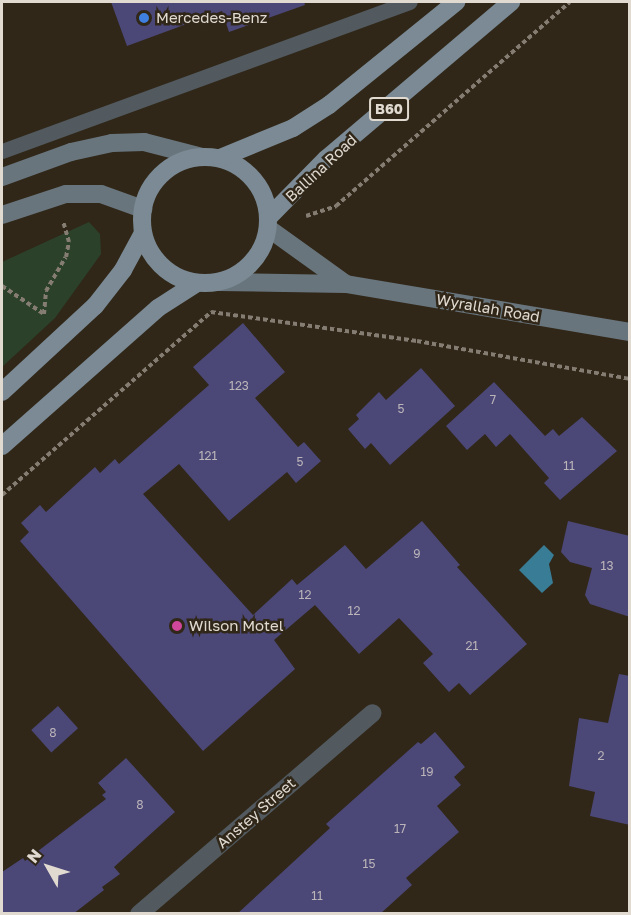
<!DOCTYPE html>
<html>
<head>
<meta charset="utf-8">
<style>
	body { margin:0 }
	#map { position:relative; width:631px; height:915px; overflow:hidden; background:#302719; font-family:"Golos Text",sans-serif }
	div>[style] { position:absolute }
	.green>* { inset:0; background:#2c412a }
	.water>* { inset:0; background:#397c95 }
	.building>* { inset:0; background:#4b4776; transform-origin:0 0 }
	.path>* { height:4px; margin-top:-2px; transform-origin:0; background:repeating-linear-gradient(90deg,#857d72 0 4.5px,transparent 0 7.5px) }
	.lane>* { height:15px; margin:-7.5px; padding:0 7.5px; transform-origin:7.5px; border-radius:7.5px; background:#525a5f }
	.street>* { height:18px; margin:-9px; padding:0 9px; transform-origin:9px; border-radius:9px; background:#525a5f }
	.secondary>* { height:18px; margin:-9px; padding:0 9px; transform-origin:9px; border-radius:9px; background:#69757d }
	.primary>* { height:18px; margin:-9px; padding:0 9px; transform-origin:9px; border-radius:9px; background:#7b8a94 }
	.primary>.ring { margin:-9px; padding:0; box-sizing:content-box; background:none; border:18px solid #7b8a94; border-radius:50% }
	.dots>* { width:16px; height:16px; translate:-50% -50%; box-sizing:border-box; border:3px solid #302719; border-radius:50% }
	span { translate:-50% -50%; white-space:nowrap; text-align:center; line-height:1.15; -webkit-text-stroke:5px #302719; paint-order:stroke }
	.number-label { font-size:12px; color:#bbb5ba }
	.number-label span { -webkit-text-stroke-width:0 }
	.shield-label span { padding:2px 4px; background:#302719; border:2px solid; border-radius:4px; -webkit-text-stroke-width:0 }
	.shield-label { font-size:14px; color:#e0dad1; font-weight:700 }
	.poi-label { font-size:15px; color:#e0dad1 }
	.left { translate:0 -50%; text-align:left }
	.street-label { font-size:15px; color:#e0dad1 }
	.frame { position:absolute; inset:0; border:3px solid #e0dad1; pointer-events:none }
	.north { position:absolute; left:18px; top:837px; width:60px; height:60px; -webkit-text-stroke:4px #302719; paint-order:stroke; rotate:309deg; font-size:16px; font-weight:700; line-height:24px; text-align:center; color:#e0dad1 }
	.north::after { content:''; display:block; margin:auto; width:21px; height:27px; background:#e0dad1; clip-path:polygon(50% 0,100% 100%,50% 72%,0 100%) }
</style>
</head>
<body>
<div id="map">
	<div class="green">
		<i style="clip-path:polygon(89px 222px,100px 234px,101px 254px,55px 318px,2px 367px,2px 262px)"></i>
	</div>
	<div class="water">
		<i style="clip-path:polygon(544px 545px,554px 555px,549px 564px,553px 583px,542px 593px,519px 570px)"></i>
	</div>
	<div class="building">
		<i style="clip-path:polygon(111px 2px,304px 2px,305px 5px,229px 32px,222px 11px,127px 46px)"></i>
		<i style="clip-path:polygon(243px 323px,285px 372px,255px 398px,298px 447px,304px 442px,321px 461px,296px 483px,287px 472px,229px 521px,179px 464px,143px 494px,253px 615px,292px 579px,297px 585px,345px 545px,366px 569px,422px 521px,460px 565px,457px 567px,527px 644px,470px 695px,459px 683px,449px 692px,423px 663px,433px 654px,399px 618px,359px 654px,315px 605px,274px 640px,295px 669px,203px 751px,20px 541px,29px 532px,21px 523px,40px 505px,46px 512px,95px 467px,100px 473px,115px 459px,119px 464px,209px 385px,193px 367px)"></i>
		<i style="clip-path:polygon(421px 368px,455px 406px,390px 465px,371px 443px,365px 449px,348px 429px,359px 419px,356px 415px,379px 392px,386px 400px)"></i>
		<i style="clip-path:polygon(494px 382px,545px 436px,553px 429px,559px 436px,582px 417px,617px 451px,560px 500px,544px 483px,549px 478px,510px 434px,496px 447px,485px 434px,467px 450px,446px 426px)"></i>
		<i style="clip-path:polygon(568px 521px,630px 536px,630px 617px,590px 604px,585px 595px,592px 568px,570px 562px,561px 552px)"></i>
		<i style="clip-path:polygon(619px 674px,630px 676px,630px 825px,590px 816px,595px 792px,569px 786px,579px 718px,608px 723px)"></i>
		<i style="left:58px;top:706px;width:30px;height:36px;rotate:48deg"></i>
		<i style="clip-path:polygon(435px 732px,465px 767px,454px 777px,461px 785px,437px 806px,459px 832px,406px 878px,412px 885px,380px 914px,237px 914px,330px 828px,326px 824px,418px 742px,421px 744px)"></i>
		<i style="clip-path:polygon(126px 758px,175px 812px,114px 867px,120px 874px,102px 887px,104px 890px,73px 914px,2px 914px,2px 872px,23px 858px,25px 861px,106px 799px,102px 795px,106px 792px,98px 783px)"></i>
	</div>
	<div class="path">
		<i style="left:306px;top:216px;width:32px;rotate:-18deg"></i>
		<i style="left:336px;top:206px;width:310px;rotate:-41.1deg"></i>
		<i style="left:2px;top:286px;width:50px;rotate:33.7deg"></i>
		<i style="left:44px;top:314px;width:23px;rotate:-85deg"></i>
		<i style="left:46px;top:291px;width:39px;rotate:-60deg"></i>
		<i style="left:66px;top:257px;width:15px;rotate:-79deg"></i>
		<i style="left:69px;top:242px;width:22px;rotate:-106deg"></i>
		<i style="left:2px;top:495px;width:278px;rotate:-41.2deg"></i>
		<i style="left:211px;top:312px;width:208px;rotate:8deg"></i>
		<i style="left:417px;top:341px;width:216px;rotate:10.1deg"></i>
	</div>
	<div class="lane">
		<i style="left:2px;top:151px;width:434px;rotate:-20.1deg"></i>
	</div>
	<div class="street">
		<i style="left:139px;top:914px;width:308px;rotate:-40.7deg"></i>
	</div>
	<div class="secondary">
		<i style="left:2px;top:177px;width:73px;rotate:-19.9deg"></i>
		<i style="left:71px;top:152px;width:42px;rotate:-12.4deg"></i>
		<i style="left:112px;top:143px;width:32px;rotate:-2deg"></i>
		<i style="left:144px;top:142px;width:60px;rotate:14.5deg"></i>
		<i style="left:2px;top:215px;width:67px;rotate:-18.2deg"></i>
		<i style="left:66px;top:194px;width:35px"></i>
		<i style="left:101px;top:194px;width:45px;rotate:19.7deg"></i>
		<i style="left:268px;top:228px;width:96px;rotate:35.7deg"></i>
		<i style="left:219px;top:282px;width:127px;rotate:0.9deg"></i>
		<i style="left:346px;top:284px;width:288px;rotate:9.6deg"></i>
	</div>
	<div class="primary">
		<i class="ring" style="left:142px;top:157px;width:108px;height:108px"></i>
		<i style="left:220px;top:158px;width:79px;rotate:-22.3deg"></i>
		<i style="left:293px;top:128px;width:43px;rotate:-32.6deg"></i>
		<i style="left:329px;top:105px;width:164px;rotate:-39deg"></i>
		<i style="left:268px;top:218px;width:83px;rotate:-45.5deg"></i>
		<i style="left:326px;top:159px;width:243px;rotate:-40.3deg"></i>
		<i style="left:2px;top:392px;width:127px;rotate:-42.8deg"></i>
		<i style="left:95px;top:306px;width:46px;rotate:-52.1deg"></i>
		<i style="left:123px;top:270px;width:42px;rotate:-61.6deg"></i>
		<i style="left:2px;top:446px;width:208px;rotate:-41.5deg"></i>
		<i style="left:158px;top:308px;width:46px;rotate:-32.7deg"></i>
	</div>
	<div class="dots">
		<i style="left:144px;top:18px;background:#3f7fe0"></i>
		<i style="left:177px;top:626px;background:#d1479c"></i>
	</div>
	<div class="number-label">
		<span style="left:239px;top:386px">123</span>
		<span style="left:493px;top:400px">7</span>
		<span style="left:401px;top:409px">5</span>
		<span style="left:208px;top:456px">121</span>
		<span style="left:300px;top:462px">5</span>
		<span style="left:569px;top:466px">11</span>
		<span style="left:417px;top:554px">9</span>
		<span style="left:607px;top:566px">13</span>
		<span style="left:305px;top:595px">12</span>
		<span style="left:354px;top:611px">12</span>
		<span style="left:472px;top:646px">21</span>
		<span style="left:53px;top:733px">8</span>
		<span style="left:601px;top:756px">2</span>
		<span style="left:427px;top:772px">19</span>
		<span style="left:140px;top:805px">8</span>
		<span style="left:400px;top:829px">17</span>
		<span style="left:369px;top:864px">15</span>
		<span style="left:317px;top:896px">11</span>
	</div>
	<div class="shield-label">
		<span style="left:389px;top:109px">B60</span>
	</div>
	<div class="poi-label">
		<span class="left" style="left:156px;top:18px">Mercedes-Benz</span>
		<span class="left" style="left:189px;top:626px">Wilson Motel</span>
	</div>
	<div class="street-label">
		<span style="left:321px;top:168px;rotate:-43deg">Ballina Road</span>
		<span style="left:488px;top:308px;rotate:10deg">Wyrallah Road</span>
		<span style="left:256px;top:813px;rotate:-41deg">Anstey Street</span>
	</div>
	<div class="frame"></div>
	<div class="north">N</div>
</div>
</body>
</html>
